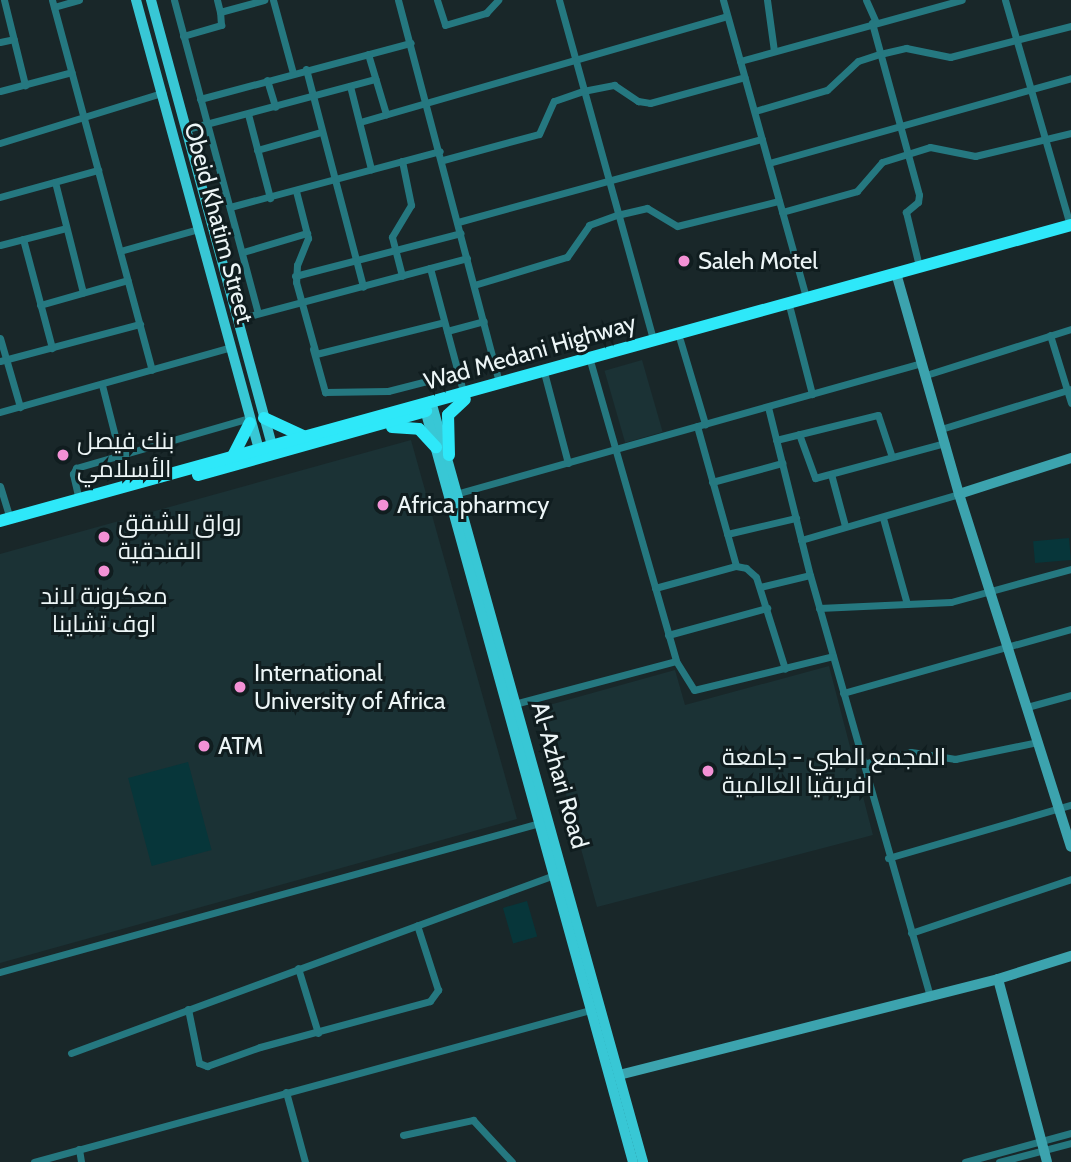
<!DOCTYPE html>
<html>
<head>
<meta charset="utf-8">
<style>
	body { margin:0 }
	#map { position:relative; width:1071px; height:1162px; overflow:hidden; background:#192729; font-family:Cabin,Cairo,sans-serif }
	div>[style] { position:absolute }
	.built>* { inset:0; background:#1b3235; transform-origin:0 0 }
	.green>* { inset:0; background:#07363a; transform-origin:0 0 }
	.street>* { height:7px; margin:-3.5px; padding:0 3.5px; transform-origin:3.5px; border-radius:3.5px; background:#257880 }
	.secondary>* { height:10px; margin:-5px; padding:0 5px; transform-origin:5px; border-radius:5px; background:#3ca3ae }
	.primary>* { height:10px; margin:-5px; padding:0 5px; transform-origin:5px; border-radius:5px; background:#38c7d5 }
	.highway>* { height:12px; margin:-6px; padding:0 6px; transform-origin:6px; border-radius:6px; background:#2ee8f9 }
	.dots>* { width:19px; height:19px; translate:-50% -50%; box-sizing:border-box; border:4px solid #101d1f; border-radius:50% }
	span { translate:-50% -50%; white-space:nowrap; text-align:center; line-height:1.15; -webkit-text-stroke:6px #101d1f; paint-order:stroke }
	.street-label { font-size:24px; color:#ecf5f6 }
	.poi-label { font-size:24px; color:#ecf5f6 }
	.left { translate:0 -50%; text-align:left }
</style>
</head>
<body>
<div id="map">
	<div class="built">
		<i style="left:642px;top:360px;width:75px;height:39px;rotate:74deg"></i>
		<i style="clip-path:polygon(411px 440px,517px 819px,0 963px,0 554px)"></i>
		<i style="clip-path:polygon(829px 666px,873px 835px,597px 907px,542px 707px,675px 670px,685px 705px)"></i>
	</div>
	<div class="green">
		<i style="left:1069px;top:538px;width:22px;height:36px;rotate:85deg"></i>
		<i style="left:188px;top:762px;width:91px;height:62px;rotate:75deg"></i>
		<i style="left:527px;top:901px;width:37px;height:25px;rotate:74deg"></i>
	</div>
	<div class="street">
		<i style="left:4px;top:0;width:88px;rotate:76.1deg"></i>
		<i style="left:52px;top:0;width:383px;rotate:74.9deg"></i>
		<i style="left:174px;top:0;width:324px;rotate:75deg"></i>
		<i style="left:217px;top:0;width:12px;rotate:76deg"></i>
		<i style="left:220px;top:12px;width:46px;rotate:-15.3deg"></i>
		<i style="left:273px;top:0;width:76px;rotate:74.7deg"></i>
		<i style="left:398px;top:0;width:394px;rotate:75.2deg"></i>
		<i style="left:437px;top:0;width:26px;rotate:72deg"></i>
		<i style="left:445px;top:25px;width:43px;rotate:-16.3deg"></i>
		<i style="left:486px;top:13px;width:18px;rotate:-47deg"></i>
		<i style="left:559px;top:0;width:352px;rotate:74.5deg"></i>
		<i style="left:723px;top:0;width:308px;rotate:74.4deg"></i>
		<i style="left:767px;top:0;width:51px;rotate:82.2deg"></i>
		<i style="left:866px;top:0;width:24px;rotate:66deg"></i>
		<i style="left:1005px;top:0;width:234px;rotate:73.9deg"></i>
		<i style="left:54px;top:7px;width:26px;rotate:-16deg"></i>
		<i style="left:872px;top:23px;width:178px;rotate:74.7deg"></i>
		<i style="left:919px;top:195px;width:7px;rotate:98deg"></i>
		<i style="left:918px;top:202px;width:16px;rotate:140deg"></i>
		<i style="left:906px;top:212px;width:56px;rotate:76.5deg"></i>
		<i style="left:183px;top:36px;width:40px;rotate:-16deg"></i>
		<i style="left:221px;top:25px;width:13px;rotate:-94deg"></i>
		<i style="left:0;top:42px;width:14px;rotate:-12deg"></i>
		<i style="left:368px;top:54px;width:63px;rotate:73.3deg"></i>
		<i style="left:740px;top:61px;width:230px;rotate:-15.4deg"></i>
		<i style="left:306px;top:69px;width:225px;rotate:75.3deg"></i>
		<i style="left:267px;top:80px;width:28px;rotate:73deg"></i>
		<i style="left:350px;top:86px;width:86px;rotate:75.8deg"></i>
		<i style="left:0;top:91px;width:74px;rotate:-14.8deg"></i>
		<i style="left:200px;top:99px;width:218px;rotate:-14.9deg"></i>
		<i style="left:755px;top:111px;width:75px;rotate:-16.3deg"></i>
		<i style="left:827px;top:90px;width:42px;rotate:-43.1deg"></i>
		<i style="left:858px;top:61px;width:23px;rotate:-18deg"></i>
		<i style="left:880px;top:54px;width:27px;rotate:-13deg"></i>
		<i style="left:906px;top:48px;width:45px;rotate:11.6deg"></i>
		<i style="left:950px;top:57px;width:125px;rotate:-14.4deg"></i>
		<i style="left:248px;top:114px;width:87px;rotate:75.3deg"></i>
		<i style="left:360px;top:122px;width:382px;rotate:-16.1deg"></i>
		<i style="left:187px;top:129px;width:195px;rotate:-14.9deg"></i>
		<i style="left:0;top:143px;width:170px;rotate:-17.2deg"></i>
		<i style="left:257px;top:150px;width:66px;rotate:-15.7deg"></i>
		<i style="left:443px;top:160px;width:99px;rotate:-15.2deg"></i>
		<i style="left:539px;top:134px;width:36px;rotate:-66deg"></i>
		<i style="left:554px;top:101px;width:31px;rotate:-19deg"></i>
		<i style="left:583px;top:91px;width:32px;rotate:-11deg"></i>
		<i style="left:614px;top:85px;width:29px;rotate:34deg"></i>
		<i style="left:638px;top:101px;width:12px;rotate:9deg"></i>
		<i style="left:650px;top:103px;width:98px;rotate:-15.3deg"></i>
		<i style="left:402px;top:161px;width:45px;rotate:78.4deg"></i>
		<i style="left:411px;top:205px;width:37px;rotate:121deg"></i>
		<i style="left:392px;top:237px;width:40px;rotate:75.6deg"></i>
		<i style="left:769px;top:163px;width:314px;rotate:-15.7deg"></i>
		<i style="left:55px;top:182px;width:114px;rotate:75.8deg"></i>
		<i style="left:296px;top:191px;width:49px;rotate:75.7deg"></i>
		<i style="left:308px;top:238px;width:29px;rotate:112deg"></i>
		<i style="left:297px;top:265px;width:17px;rotate:93deg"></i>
		<i style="left:296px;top:282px;width:75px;rotate:74.5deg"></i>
		<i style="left:316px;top:354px;width:132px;rotate:-14deg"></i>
		<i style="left:0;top:197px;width:102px;rotate:-15.4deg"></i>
		<i style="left:230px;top:207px;width:217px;rotate:-14.9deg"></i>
		<i style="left:782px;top:212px;width:78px;rotate:-15.6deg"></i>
		<i style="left:857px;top:191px;width:38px;rotate:-49deg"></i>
		<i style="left:882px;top:162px;width:50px;rotate:-17.4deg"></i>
		<i style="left:930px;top:147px;width:46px;rotate:11.3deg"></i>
		<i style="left:975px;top:156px;width:99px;rotate:-13.5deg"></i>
		<i style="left:458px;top:222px;width:315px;rotate:-15.3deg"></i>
		<i style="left:23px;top:239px;width:113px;rotate:75.1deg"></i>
		<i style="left:0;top:245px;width:68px;rotate:-14.4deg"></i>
		<i style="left:120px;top:251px;width:82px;rotate:-15.6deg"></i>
		<i style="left:243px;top:252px;width:67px;rotate:-16.5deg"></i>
		<i style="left:430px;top:268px;width:127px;rotate:75deg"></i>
		<i style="left:295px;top:276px;width:171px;rotate:-14.5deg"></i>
		<i style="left:474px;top:285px;width:97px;rotate:-16.8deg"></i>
		<i style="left:567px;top:257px;width:39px;rotate:-55deg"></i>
		<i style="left:589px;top:225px;width:30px;rotate:-20deg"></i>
		<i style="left:617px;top:215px;width:31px;rotate:-13deg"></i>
		<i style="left:647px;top:208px;width:35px;rotate:31deg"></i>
		<i style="left:677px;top:226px;width:105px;rotate:-13.8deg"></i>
		<i style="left:40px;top:305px;width:91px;rotate:-15.9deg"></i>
		<i style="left:790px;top:309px;width:88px;rotate:75.5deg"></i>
		<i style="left:238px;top:319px;width:237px;rotate:-14.9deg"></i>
		<i style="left:447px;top:331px;width:38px;rotate:-15deg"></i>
		<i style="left:1050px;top:335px;width:71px;rotate:72.8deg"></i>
		<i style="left:0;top:338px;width:72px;rotate:73.8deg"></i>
		<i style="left:680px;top:340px;width:88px;rotate:73.4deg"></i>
		<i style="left:313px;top:349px;width:45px;rotate:74.4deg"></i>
		<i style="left:325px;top:392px;width:63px;rotate:-0.9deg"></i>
		<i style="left:388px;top:391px;width:72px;rotate:-14.4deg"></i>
		<i style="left:0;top:361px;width:145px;rotate:-14.8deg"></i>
		<i style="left:591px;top:364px;width:309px;rotate:74deg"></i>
		<i style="left:926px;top:375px;width:152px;rotate:-17.6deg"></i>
		<i style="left:545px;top:376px;width:90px;rotate:75.2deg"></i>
		<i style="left:102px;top:385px;width:105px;rotate:75.7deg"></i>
		<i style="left:768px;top:407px;width:173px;rotate:76deg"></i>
		<i style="left:810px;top:575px;width:439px;rotate:74.1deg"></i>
		<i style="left:0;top:412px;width:240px;rotate:-15.7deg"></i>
		<i style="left:697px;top:426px;width:145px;rotate:74.4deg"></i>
		<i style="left:941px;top:429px;width:136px;rotate:-17.1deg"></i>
		<i style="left:799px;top:434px;width:47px;rotate:70deg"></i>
		<i style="left:815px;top:478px;width:135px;rotate:-15.1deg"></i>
		<i style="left:776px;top:440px;width:105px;rotate:-13.8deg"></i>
		<i style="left:878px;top:415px;width:44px;rotate:71.6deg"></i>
		<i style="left:831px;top:474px;width:54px;rotate:74.9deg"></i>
		<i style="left:712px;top:482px;width:73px;rotate:-15.2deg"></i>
		<i style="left:0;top:486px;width:34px;rotate:73deg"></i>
		<i style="left:459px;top:493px;width:481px;rotate:-15.7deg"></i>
		<i style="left:79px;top:500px;width:27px;rotate:-103deg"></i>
		<i style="left:73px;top:474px;width:7px;rotate:-63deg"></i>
		<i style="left:76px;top:468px;width:180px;rotate:-16.1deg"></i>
		<i style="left:883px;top:518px;width:89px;rotate:74.4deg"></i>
		<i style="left:727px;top:534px;width:71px;rotate:-13.1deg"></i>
		<i style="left:801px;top:540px;width:165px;rotate:-16.2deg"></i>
		<i style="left:760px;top:587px;width:51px;rotate:-13.5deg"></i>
		<i style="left:655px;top:588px;width:84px;rotate:-15.2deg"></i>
		<i style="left:736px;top:566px;width:10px;rotate:11deg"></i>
		<i style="left:746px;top:568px;width:13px;rotate:42deg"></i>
		<i style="left:756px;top:577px;width:96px;rotate:72.5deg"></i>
		<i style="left:819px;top:608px;width:132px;rotate:-2.6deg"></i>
		<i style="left:951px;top:602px;width:124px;rotate:-15.4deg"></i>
		<i style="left:668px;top:635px;width:103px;rotate:-15.3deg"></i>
		<i style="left:843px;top:693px;width:237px;rotate:-15.7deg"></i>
		<i style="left:518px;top:703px;width:163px;rotate:-14.9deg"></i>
		<i style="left:676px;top:661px;width:34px;rotate:58deg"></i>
		<i style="left:694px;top:690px;width:143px;rotate:-13.7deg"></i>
		<i style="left:1027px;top:707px;width:46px;rotate:-15.3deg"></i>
		<i style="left:863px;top:764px;width:49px;rotate:-14deg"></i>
		<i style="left:911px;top:752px;width:45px;rotate:9deg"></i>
		<i style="left:955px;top:759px;width:85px;rotate:-11.6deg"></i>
		<i style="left:888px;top:858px;width:191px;rotate:-16.2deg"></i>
		<i style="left:911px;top:933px;width:169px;rotate:-18.6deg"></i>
		<i style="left:298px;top:968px;width:68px;rotate:72.9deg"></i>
		<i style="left:0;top:972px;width:563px;rotate:-15.44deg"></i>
		<i style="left:188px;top:1009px;width:55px;rotate:78.5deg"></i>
		<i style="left:199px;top:1063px;width:9px;rotate:21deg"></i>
		<i style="left:207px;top:1066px;width:56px;rotate:-19.7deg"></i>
		<i style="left:260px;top:1047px;width:176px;rotate:-15.1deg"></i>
		<i style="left:430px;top:1001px;width:14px;rotate:-54deg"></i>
		<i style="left:438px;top:990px;width:68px;rotate:-107.9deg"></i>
		<i style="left:71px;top:1053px;width:515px;rotate:-20.23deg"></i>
		<i style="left:286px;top:1092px;width:73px;rotate:74.8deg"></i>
		<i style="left:403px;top:1135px;width:72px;rotate:-12.1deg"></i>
		<i style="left:473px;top:1120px;width:57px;rotate:47.1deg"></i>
		<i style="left:79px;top:1149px;width:13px;rotate:81deg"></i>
		<i style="left:34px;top:1162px;width:576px;rotate:-15.29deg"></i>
		<i style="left:965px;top:1162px;width:110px;rotate:-15.3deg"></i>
		<i style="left:999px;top:1162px;width:74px;rotate:-14.8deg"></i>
	</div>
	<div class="secondary">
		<i style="left:896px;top:273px;width:230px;rotate:74.1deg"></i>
		<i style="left:959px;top:494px;width:370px;rotate:72.4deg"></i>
		<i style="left:959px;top:494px;width:118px;rotate:-17.8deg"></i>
		<i style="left:998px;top:979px;width:189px;rotate:75deg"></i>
		<i style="left:619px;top:1075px;width:391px;rotate:-14.2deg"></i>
		<i style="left:998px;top:979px;width:77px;rotate:-17.5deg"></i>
	</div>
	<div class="primary">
		<i style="left:136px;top:0;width:473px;rotate:74.7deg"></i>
		<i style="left:151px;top:0;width:469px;rotate:74.8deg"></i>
		<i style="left:431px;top:401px;width:790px;rotate:74.43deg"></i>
		<i style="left:424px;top:406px;width:784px;rotate:74.55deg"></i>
	</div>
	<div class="highway">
		<i style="left:264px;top:418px;width:43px;rotate:24.8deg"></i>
		<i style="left:392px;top:427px;width:27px;rotate:4deg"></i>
		<i style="left:419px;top:429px;width:25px;rotate:47deg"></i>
		<i style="left:449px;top:455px;width:40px;rotate:-91.4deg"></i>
		<i style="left:448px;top:415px;width:23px;rotate:-43deg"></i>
		<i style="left:233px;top:456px;width:37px;rotate:-63deg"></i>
		<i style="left:198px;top:475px;width:237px;rotate:-15.7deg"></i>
		<i style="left:0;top:521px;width:1111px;rotate:-15.45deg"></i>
	</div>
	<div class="dots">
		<i style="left:684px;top:261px;background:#f391d5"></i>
		<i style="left:63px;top:455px;background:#f391d5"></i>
		<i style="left:383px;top:505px;background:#f391d5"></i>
		<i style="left:104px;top:537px;background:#f391d5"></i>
		<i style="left:104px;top:571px;background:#f391d5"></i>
		<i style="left:240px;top:687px;background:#f391d5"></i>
		<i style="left:204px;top:746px;background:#f391d5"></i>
		<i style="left:708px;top:771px;background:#f391d5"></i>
	</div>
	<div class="street-label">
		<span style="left:219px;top:223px;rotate:75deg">Obeid Khatim Street</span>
		<span style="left:530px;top:352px;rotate:-16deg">Wad Medani Highway</span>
		<span style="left:560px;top:775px;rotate:74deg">Al-Azhari Road</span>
	</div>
	<div class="poi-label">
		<span class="left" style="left:698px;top:261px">Saleh Motel</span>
		<span class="left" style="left:77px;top:455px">بنك فيصل<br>الأسلامي</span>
		<span class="left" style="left:397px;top:505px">Africa pharmcy</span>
		<span class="left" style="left:118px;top:537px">رواق للشقق<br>الفندقية</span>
		<span style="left:104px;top:610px">معكرونة لاند<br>اوف تشاينا</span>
		<span class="left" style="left:254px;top:687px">International<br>University of Africa</span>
		<span class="left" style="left:218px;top:746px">ATM</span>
		<span class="left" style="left:722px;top:771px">المجمع الطبي - جامعة<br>افريقيا العالمية</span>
	</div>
</div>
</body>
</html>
